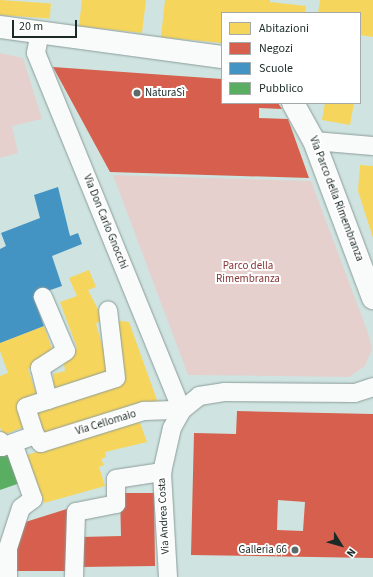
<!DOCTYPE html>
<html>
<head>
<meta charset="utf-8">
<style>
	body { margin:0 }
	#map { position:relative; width:373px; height:577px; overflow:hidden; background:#cfe4e0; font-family:"Source Sans 3",sans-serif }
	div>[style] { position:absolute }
	.green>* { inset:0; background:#e6d0cd }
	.homes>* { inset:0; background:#f6d55c; transform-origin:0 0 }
	.shops>* { inset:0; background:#d6604d }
	.schools>* { inset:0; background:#4393c3 }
	.public>* { inset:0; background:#5aae61 }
	.roads { filter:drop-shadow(0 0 1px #8c9c9a) drop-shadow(0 0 1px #8c9c9a) }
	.street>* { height:18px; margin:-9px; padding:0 9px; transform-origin:9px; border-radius:9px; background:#f8fbfa }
	.primary>* { height:22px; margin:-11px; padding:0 11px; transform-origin:11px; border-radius:11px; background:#f8fbfa }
	.dots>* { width:11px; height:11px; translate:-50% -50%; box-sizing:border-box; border:2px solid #fff; border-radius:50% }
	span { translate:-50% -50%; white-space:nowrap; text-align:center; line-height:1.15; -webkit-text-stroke:4px #fff; paint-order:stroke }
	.poi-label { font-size:11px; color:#1b2a27 }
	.left { translate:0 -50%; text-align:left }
	.right { translate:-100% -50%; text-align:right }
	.street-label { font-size:11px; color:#1b2a27 }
	.park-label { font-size:11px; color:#873435 }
	.legend { position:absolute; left:221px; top:12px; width:140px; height:92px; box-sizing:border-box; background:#fff; border:1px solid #a4aaa9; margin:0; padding:5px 7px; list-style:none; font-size:12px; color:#1b2a27 }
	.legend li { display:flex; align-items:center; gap:8px; height:20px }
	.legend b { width:20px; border:1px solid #a4aaa9 }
	.north { position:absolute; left:321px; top:525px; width:40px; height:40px; -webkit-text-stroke:3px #fff; paint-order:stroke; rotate:127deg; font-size:11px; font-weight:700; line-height:16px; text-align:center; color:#1b2a27 }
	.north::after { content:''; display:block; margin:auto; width:14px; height:18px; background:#1b2a27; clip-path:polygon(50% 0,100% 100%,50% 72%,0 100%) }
	.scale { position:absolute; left:12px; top:20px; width:65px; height:18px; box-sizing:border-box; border:2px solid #1b2a27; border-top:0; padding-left:5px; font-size:12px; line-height:14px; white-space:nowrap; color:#1b2a27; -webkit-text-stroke:3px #fff; paint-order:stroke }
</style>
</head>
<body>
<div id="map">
	<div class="green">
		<i style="clip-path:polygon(0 53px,23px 58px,42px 119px,12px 126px,18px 153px,0 158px)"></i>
		<i style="clip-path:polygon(113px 175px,311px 181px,368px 333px,372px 349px,365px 366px,349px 377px,188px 375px)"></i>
	</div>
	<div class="homes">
		<i style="left:0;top:0;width:51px;height:15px;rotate:4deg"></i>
		<i style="clip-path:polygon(82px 0,146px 0,142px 33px,79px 26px)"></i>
		<i style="clip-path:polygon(165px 0,270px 0,270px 2px,306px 6px,305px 13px,222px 13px,222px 43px,161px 37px)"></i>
		<i style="clip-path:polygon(320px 0,373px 0,373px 37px,360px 35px,360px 13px,318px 13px)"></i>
		<i style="clip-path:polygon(325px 103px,354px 103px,350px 125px,322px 120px)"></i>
		<i style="clip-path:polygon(360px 165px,373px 166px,373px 238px,358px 191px)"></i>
		<i style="clip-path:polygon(89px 270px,96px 287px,88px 290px,103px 319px,96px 324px,111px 375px,54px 393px,53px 374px,65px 371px,63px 356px,77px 348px,60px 302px,77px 296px,69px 278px)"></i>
		<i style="clip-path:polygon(113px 320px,129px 322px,158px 403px,40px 439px,34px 414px,124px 382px)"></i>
		<i style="clip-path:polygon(44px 326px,54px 355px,28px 369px,37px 396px,27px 426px,3px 435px,0 427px,0 376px,8px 373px,0 351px,0 343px)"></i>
		<i style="clip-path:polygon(139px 420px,147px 442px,105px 452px,106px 457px,101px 459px,104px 465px,99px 467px,105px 486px,44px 503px,27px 455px)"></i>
	</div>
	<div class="shops">
		<i style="clip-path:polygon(53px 67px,222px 79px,222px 103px,278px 103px,282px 109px,259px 108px,259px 118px,288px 119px,309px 178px,110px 172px)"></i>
		<i style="clip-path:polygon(evenodd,237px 411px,373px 414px,373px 558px,191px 555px,194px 433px,236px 434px,237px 411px,278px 500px,305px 502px,303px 531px,277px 530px,278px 500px)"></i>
		<i style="clip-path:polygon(120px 493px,154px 493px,155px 566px,81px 567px,81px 537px,121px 536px)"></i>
		<i style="clip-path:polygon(70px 508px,65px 571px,15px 571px,19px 524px)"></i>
	</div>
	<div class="schools">
		<i style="clip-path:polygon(58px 187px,70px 236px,78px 233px,82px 244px,52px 256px,62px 286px,33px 296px,44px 326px,0 343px,0 249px,6px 246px,1px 233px,40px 218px,34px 195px)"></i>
	</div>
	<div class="public">
		<i style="clip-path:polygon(7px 447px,20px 483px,0 490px,0 449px)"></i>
	</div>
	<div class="roads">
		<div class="street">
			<i style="left:40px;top:32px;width:21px;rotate:101deg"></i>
			<i style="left:36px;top:53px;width:386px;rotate:67.8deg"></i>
			<i style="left:314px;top:141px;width:59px;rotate:4.8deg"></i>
			<i style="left:48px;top:400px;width:71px;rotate:-17.9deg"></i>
			<i style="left:116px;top:378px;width:68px;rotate:-96.7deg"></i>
			<i style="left:35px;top:435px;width:10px;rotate:53deg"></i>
			<i style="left:41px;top:443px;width:108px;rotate:-17.3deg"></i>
			<i style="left:144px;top:411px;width:38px;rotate:-2deg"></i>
			<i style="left:0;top:441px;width:6px;rotate:72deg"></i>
			<i style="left:2px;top:447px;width:35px;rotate:-20deg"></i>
			<i style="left:35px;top:435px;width:29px;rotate:-108deg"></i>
			<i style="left:26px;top:407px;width:23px;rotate:-18deg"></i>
			<i style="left:48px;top:400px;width:33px;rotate:-104deg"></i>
			<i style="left:40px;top:368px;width:31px;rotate:-33deg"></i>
			<i style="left:66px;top:351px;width:59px;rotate:-113.1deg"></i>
			<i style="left:8px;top:577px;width:29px;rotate:-90deg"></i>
			<i style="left:8px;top:548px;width:42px;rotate:-72deg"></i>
			<i style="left:21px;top:508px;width:15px;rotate:-37deg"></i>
			<i style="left:33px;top:499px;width:59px;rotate:-109.7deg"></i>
			<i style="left:74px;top:577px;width:65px;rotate:-88.2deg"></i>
			<i style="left:76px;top:512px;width:41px;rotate:-11.3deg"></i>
			<i style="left:116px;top:504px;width:25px;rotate:-90deg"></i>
			<i style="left:116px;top:479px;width:47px;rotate:-8.7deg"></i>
			<i style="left:168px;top:577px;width:105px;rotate:-93.3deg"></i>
			<i style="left:162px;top:472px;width:45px;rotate:-77.2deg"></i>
			<i style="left:172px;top:428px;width:21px;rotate:-61deg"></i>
			<i style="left:182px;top:410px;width:22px;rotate:-39deg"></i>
			<i style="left:199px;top:396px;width:25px;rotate:-9deg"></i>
			<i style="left:224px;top:392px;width:131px;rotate:0.4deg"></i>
			<i style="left:355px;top:393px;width:19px;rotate:-18deg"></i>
		</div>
		<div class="primary">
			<i style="left:0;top:27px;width:224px;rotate:7.7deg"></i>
			<i style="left:293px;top:103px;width:43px;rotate:61.1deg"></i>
			<i style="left:314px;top:141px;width:168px;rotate:69.4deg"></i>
		</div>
	</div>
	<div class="dots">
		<i style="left:137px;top:93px;background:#5a6b68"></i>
		<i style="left:295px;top:550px;background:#5a6b68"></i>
	</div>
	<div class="poi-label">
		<span class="left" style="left:145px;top:93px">NaturaSì</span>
		<span class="right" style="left:287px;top:550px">Galleria 66</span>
	</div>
	<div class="street-label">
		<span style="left:336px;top:199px;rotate:69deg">Via Parco della Rimembranza</span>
		<span style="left:105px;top:222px;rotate:68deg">Via Don Carlo Gnocchi</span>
		<span style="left:106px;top:423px;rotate:-17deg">Via Cellomaio</span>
		<span style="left:164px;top:516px;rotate:-93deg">Via Andrea Costa</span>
	</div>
	<div class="park-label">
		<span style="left:248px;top:273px">Parco della<br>Rimembranza</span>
	</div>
	<ul class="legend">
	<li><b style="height:11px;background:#f6d55c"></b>Abitazioni</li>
	<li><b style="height:11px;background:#d6604d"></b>Negozi</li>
	<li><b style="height:11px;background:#4393c3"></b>Scuole</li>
	<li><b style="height:11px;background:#5aae61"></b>Pubblico</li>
	</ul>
	<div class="north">N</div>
	<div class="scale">20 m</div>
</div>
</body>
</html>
